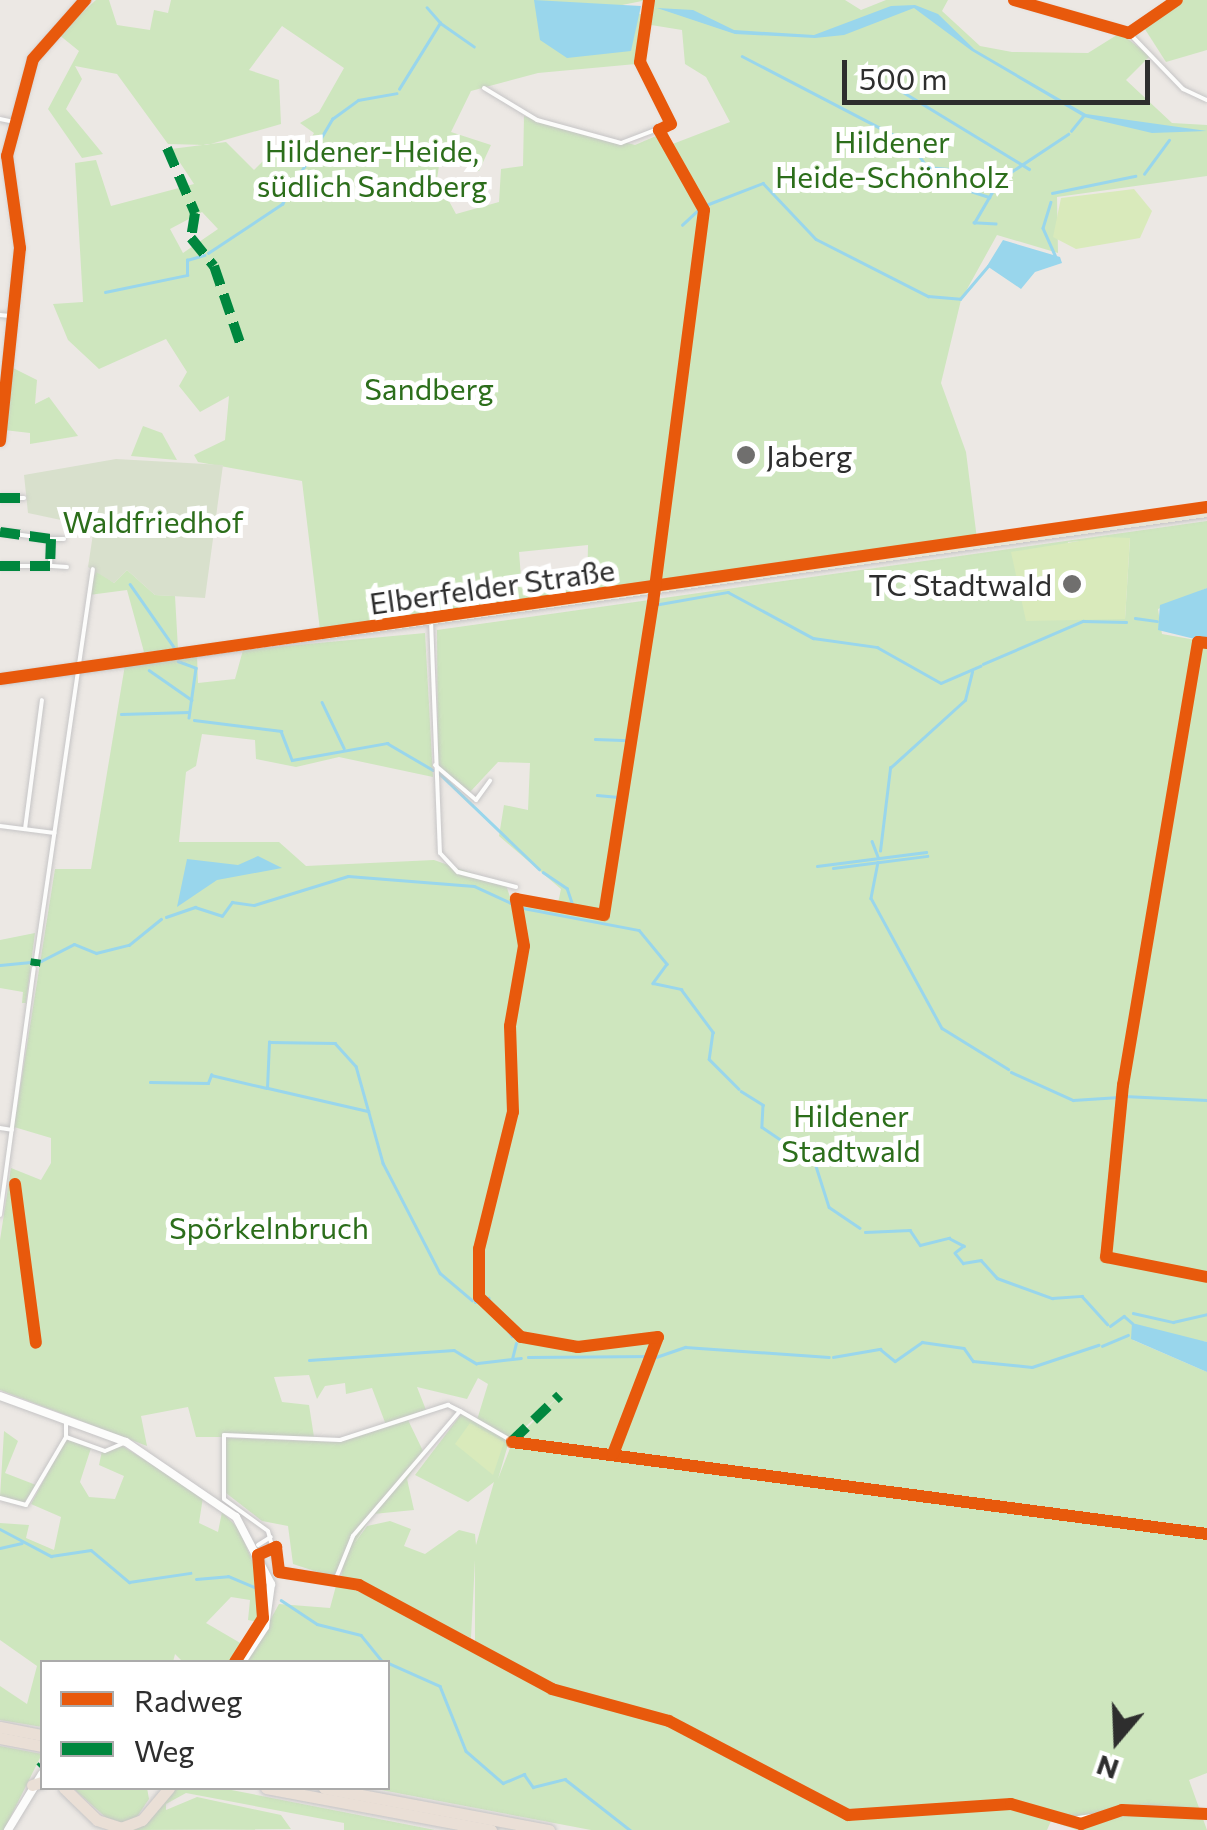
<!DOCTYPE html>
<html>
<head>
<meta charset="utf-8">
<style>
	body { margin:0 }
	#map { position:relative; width:1207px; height:1830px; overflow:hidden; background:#ece8e4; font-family:Commissioner,sans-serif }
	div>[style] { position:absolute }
	.green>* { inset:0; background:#cee6be }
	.cemetery>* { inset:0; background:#d8e0cc }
	.pitch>* { inset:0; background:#d9eabb }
	.water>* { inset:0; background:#99d6ec }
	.stream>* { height:2.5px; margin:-1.25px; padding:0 1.25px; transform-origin:1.25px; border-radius:1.25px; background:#99d6ec }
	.roads { filter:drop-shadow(0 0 2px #c5c4c5) drop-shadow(0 0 2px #c5c4c5) }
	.street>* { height:4px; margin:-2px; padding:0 2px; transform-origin:2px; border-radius:2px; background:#fcfcfb }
	.secondary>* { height:8px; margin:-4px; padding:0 4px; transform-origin:4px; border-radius:4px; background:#fcfcfb }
	.primary>* { height:9px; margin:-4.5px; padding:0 4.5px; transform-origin:4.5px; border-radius:4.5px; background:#e8e4d6 }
	.highway>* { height:11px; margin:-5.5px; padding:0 5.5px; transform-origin:5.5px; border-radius:5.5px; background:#eadfd6 }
	.quiet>* { height:10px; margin-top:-5px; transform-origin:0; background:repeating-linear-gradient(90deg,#00873e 0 20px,transparent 0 30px) }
	.cycleway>* { height:12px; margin:-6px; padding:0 6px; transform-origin:6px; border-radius:6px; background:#e8590c }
	.dots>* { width:28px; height:28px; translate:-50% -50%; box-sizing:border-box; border:5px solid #fff; border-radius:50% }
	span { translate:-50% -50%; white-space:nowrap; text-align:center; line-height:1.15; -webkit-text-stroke:10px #fff; paint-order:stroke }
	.park-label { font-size:30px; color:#2c6e1b }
	.poi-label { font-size:30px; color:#2e2e2e }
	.left { translate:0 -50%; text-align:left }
	.right { translate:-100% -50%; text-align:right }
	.street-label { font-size:30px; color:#2e2e2e }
	.legend { position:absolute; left:40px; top:1660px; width:350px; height:130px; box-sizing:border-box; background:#fff; border:2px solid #ababab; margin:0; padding:12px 18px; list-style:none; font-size:30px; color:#2e2e2e }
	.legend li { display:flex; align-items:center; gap:20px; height:50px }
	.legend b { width:50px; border:2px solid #ababab }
	.north { position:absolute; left:1067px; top:1690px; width:100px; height:100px; -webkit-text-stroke:8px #fff; paint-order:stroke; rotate:199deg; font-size:28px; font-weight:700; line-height:40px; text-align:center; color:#2e2e2e }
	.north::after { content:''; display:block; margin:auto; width:35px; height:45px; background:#2e2e2e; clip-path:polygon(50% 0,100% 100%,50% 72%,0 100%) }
	.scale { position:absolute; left:842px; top:60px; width:308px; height:45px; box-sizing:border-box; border:5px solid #2e2e2e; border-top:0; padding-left:12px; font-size:30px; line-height:35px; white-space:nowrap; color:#2e2e2e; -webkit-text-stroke:8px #fff; paint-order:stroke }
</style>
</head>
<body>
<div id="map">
	<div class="green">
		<i style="clip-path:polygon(evenodd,96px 0,109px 0,117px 25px,150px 30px,154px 10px,168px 13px,171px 0,647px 0,617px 6px,643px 15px,636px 64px,538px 73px,471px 91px,451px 132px,491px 145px,479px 171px,440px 159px,437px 179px,456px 214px,499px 202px,501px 169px,523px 166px,524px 116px,635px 145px,663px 133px,670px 145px,730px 122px,706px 77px,685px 64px,682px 30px,651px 25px,652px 0,845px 0,861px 10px,886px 0,948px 0,942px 11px,980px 46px,1012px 52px,1088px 53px,1120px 33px,1150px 56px,1126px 80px,1172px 123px,1207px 125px,1207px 176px,1057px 197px,1058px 253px,997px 235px,961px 300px,941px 383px,966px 452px,977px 539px,320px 630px,302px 481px,198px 462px,194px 455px,225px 440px,229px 396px,200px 412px,179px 386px,187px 372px,166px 339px,99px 369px,68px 340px,53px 304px,83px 302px,75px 163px,96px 160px,111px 206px,194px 184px,171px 149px,226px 142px,254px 170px,267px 157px,301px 156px,314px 133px,300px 123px,319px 112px,344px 68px,282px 26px,249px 70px,279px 80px,281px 124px,207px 145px,168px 144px,117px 74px,75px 66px,82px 79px,66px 109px,103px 154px,82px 158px,48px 109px,79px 51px,58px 34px,96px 0,202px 212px,218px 229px,183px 253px,170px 229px,202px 212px,96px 0,588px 545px,587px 590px,522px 589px,519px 552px,588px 545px)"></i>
		<i style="clip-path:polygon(1182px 0,1207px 0,1207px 50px,1166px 62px,1141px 23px)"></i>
		<i style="clip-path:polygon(9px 366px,37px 380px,35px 404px,49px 397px,78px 436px,30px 444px,30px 433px,4px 430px)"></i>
		<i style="clip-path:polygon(143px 426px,162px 433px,177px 460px,131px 456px)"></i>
		<i style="clip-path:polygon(evenodd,1207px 521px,1207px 588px,1158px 609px,1162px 634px,1207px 642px,1207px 1342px,1135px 1328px,1133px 1340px,1207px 1372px,1207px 1773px,1189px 1780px,1207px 1830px,1077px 1830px,1051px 1821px,1047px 1830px,591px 1830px,371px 1788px,388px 1788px,388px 1662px,247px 1662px,279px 1604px,330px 1608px,337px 1582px,475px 1644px,475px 1560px,471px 1638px,341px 1577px,345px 1556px,367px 1526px,390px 1521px,411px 1529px,404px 1546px,425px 1554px,459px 1530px,475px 1534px,476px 1545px,494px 1482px,468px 1502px,415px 1475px,462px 1413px,509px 1441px,498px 1479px,512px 1443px,561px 1394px,511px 1440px,477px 1420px,488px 1384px,478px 1378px,467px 1399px,417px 1387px,426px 1410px,386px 1425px,372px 1388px,346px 1394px,345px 1383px,325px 1386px,317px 1399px,309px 1375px,274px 1377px,282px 1402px,309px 1405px,314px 1437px,196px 1437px,188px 1407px,141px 1416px,147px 1446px,0 1390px,0 1240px,11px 1168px,41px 1180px,51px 1163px,51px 1138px,14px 1127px,55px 869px,91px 869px,125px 665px,197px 655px,198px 683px,235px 679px,243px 650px,425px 633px,433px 777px,339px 757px,296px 767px,256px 759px,255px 740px,202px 734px,196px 766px,186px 772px,179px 842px,279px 842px,306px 866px,434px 860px,506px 885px,514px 909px,517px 899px,558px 903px,561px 889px,499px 836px,504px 805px,528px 810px,530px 763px,498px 762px,470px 792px,438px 766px,437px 630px,1207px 521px,1130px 538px,1125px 619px,1063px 616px,1068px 542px,1130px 538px)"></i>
		<i style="clip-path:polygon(96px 570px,114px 583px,127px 570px,155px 595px,175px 596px,178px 649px,144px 652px,127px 590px,89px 595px)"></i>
		<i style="clip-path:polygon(35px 933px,26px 1003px,22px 1003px,23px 992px,0 988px,0 940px)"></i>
		<i style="clip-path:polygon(408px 1420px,424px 1453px,407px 1479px,414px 1510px,373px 1514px,333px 1577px,293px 1564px,288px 1526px,262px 1521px,226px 1493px,225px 1438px,336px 1442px)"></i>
		<i style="clip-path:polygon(4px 1431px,18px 1441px,5px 1473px,36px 1485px,24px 1503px,0 1497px)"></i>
		<i style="clip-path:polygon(66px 1439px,91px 1448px,80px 1482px,89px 1497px,115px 1499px,124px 1476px,99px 1465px,102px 1451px,121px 1445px,203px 1497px,199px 1523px,218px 1532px,222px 1512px,239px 1529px,266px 1594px,258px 1622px,248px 1620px,250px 1600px,231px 1597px,206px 1623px,242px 1644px,259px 1627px,232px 1662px,183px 1662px,175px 1654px,173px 1662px,42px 1662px,42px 1727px,0 1720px,0 1686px,27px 1704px,37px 1666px,0 1640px,0 1523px,29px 1525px,26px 1538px,54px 1550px,61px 1517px,31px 1504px)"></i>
		<i style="clip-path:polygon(0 1746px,42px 1754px,4px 1830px,0 1830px)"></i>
		<i style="clip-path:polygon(73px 1788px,147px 1788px,149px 1799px,134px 1821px,112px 1823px)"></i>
		<i style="clip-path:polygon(173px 1788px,221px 1788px,435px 1830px,344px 1830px,344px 1823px,186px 1793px,166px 1804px,166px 1810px,197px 1797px,281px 1815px,291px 1829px,130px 1830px)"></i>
	</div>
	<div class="cemetery">
		<i style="clip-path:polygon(116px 459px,223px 465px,205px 598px,155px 595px,127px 570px,114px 583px,88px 567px,94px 527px,28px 513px,24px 475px)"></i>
	</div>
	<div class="pitch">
		<i style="clip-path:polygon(1134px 189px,1152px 211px,1140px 238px,1076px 249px,1053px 237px,1061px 198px)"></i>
		<i style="clip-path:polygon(1104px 537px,1130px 538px,1125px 619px,1026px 621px,1011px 552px)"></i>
		<i style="clip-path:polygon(470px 1423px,504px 1442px,493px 1475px,455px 1444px)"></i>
	</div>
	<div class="water">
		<i style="clip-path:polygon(534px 0,641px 6px,631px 51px,567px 58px,540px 40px)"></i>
		<i style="clip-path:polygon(891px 6px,915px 5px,938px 14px,974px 49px,1086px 114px,1207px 131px,1152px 133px,1084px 117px,972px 51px,914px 8px,844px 35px,815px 38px,735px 34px,657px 8px,693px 10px,734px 30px,814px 35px)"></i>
		<i style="clip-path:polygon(1003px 240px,1060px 257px,1062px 263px,1035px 272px,1021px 289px,987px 266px)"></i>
		<i style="clip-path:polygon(1207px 588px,1207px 642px,1158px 630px,1160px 605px)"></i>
		<i style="clip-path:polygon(258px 856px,282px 868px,217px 880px,177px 907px,187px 859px,238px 865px)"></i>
		<i style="clip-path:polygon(1132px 1323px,1207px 1342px,1207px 1372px,1131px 1339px)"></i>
	</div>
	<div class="stream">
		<i style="left:442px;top:24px;width:39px;rotate:35deg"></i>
		<i style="left:742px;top:56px;width:191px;rotate:27.5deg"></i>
		<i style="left:911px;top:144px;width:28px;rotate:55deg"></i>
		<i style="left:927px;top:167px;width:21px;rotate:5deg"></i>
		<i style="left:948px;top:169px;width:14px;rotate:124deg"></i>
		<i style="left:940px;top:181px;width:52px;rotate:18.1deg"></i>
		<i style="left:890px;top:84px;width:163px;rotate:31.4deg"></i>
		<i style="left:399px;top:89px;width:78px;rotate:-58.2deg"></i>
		<i style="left:440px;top:23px;width:20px;rotate:-131deg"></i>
		<i style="left:1071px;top:131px;width:19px;rotate:-51deg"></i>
		<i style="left:1144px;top:174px;width:42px;rotate:-53.7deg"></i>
		<i style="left:1052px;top:193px;width:85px;rotate:-11.6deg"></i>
		<i style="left:1051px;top:202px;width:27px;rotate:107deg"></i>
		<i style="left:1043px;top:228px;width:30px;rotate:66deg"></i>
		<i style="left:706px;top:205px;width:61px;rotate:-21.1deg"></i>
		<i style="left:763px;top:183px;width:77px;rotate:46.6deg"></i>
		<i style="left:816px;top:239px;width:126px;rotate:27deg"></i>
		<i style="left:928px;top:296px;width:32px;rotate:5deg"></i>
		<i style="left:960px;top:299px;width:43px;rotate:-49.7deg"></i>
		<i style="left:996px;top:224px;width:22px;rotate:-177deg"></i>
		<i style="left:974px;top:223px;width:50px;rotate:-59.8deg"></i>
		<i style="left:999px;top:180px;width:83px;rotate:-33.7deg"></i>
		<i style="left:682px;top:225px;width:26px;rotate:-43deg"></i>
		<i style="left:208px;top:253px;width:89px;rotate:-33.5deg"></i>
		<i style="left:282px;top:204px;width:99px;rotate:-59.5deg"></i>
		<i style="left:332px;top:119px;width:32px;rotate:-36deg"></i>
		<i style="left:358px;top:100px;width:39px;rotate:-10deg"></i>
		<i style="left:696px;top:262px;width:55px;rotate:-84.8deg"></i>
		<i style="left:105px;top:292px;width:84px;rotate:-11.7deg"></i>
		<i style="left:187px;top:275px;width:15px;rotate:-90deg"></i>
		<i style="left:187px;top:260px;width:18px;rotate:-16deg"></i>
		<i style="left:130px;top:584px;width:77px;rotate:55.1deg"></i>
		<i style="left:654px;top:605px;width:75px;rotate:-10deg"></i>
		<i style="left:728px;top:592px;width:97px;rotate:28.4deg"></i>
		<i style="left:813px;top:638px;width:65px;rotate:8deg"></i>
		<i style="left:877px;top:647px;width:73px;rotate:29.4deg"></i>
		<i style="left:941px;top:683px;width:43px;rotate:-23.6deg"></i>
		<i style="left:1135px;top:618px;width:22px;rotate:8deg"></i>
		<i style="left:178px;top:661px;width:19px;rotate:21deg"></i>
		<i style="left:196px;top:668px;width:50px;rotate:98deg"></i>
		<i style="left:983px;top:664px;width:109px;rotate:-23.3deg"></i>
		<i style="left:1083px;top:621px;width:43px;rotate:1.3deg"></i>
		<i style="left:149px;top:670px;width:52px;rotate:34.9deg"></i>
		<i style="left:322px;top:702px;width:51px;rotate:64.4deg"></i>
		<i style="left:121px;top:714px;width:68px;rotate:-1.7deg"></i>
		<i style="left:194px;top:720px;width:88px;rotate:7.2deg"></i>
		<i style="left:281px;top:731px;width:31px;rotate:69deg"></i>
		<i style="left:292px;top:760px;width:97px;rotate:-10.1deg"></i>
		<i style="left:387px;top:743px;width:53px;rotate:30.4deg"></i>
		<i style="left:595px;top:739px;width:34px;rotate:2deg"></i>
		<i style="left:629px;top:740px;width:118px;rotate:97.3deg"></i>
		<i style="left:439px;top:773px;width:139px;rotate:43.8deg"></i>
		<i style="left:597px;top:795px;width:24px;rotate:5deg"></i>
		<i style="left:872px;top:841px;width:17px;rotate:69deg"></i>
		<i style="left:880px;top:851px;width:84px;rotate:-83.1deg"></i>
		<i style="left:890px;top:768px;width:101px;rotate:-42.2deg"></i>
		<i style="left:965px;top:700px;width:29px;rotate:-76deg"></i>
		<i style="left:878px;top:862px;width:37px;rotate:101deg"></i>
		<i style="left:871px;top:898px;width:148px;rotate:61.4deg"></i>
		<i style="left:942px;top:1028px;width:78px;rotate:31.8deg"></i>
		<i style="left:817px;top:866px;width:110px;rotate:-7.3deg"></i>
		<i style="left:833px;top:868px;width:95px;rotate:-7.3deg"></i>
		<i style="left:543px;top:872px;width:29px;rotate:34deg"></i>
		<i style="left:567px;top:888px;width:21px;rotate:71deg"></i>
		<i style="left:518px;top:907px;width:123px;rotate:10.8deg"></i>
		<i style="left:639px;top:930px;width:44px;rotate:50.5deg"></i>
		<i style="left:667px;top:964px;width:24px;rotate:126deg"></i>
		<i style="left:653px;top:983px;width:29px;rotate:12deg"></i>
		<i style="left:681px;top:989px;width:54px;rotate:53.3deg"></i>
		<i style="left:713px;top:1032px;width:27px;rotate:98deg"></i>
		<i style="left:709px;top:1059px;width:42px;rotate:45deg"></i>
		<i style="left:600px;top:913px;width:55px;rotate:-75.2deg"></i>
		<i style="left:166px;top:917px;width:31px;rotate:-19deg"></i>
		<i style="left:195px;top:907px;width:28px;rotate:18deg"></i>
		<i style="left:222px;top:916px;width:17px;rotate:-54deg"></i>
		<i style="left:232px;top:902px;width:22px;rotate:8deg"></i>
		<i style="left:254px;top:905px;width:98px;rotate:-17.1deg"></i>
		<i style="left:348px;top:876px;width:126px;rotate:4.5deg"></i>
		<i style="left:474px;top:886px;width:41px;rotate:24.7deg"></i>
		<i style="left:0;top:965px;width:41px;rotate:-5.6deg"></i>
		<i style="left:41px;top:961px;width:37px;rotate:-27deg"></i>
		<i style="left:74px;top:944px;width:24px;rotate:22deg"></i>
		<i style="left:96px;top:953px;width:34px;rotate:-14deg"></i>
		<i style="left:129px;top:945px;width:41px;rotate:-39.1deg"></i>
		<i style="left:1011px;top:1072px;width:68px;rotate:24.3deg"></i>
		<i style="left:1073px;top:1100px;width:46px;rotate:-3.7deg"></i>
		<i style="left:150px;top:1082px;width:58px;rotate:1deg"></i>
		<i style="left:208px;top:1083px;width:9px;rotate:-69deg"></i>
		<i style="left:211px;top:1075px;width:57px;rotate:13.1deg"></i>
		<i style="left:267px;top:1088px;width:46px;rotate:-87.5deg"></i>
		<i style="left:269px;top:1042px;width:66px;rotate:0.9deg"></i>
		<i style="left:335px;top:1043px;width:31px;rotate:48deg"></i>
		<i style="left:356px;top:1066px;width:101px;rotate:74.4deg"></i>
		<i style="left:383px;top:1163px;width:124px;rotate:62.6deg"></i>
		<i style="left:440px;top:1273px;width:42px;rotate:40.2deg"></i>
		<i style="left:268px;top:1088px;width:103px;rotate:13deg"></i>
		<i style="left:741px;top:1091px;width:26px;rotate:32deg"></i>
		<i style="left:763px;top:1105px;width:22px;rotate:93deg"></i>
		<i style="left:762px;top:1127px;width:64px;rotate:34.2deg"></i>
		<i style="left:815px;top:1163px;width:46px;rotate:72.3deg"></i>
		<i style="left:829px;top:1207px;width:37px;rotate:34deg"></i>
		<i style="left:1124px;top:1096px;width:83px;rotate:2.8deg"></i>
		<i style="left:865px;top:1232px;width:45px;rotate:-2.5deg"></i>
		<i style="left:910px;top:1230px;width:18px;rotate:56deg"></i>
		<i style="left:920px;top:1245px;width:30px;rotate:-14deg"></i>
		<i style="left:949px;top:1238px;width:17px;rotate:28deg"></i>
		<i style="left:964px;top:1246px;width:11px;rotate:142deg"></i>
		<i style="left:955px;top:1253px;width:13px;rotate:51deg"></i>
		<i style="left:963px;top:1263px;width:18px;rotate:-9deg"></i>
		<i style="left:981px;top:1260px;width:24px;rotate:48deg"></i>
		<i style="left:997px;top:1278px;width:59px;rotate:20deg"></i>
		<i style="left:1052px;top:1298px;width:30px;rotate:-4deg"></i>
		<i style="left:1082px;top:1296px;width:38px;rotate:48deg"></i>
		<i style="left:480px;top:1301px;width:9px;rotate:-21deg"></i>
		<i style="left:488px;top:1298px;width:45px;rotate:57.7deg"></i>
		<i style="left:475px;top:1302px;width:3px;rotate:-18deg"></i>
		<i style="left:1133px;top:1313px;width:41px;rotate:12.7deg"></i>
		<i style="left:1173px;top:1322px;width:35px;rotate:-13deg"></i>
		<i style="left:1110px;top:1326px;width:17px;rotate:-36deg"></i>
		<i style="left:1124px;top:1316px;width:11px;rotate:41deg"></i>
		<i style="left:1102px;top:1346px;width:28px;rotate:-23deg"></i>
		<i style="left:528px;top:1357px;width:125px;rotate:-0.5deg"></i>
		<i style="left:656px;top:1357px;width:31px;rotate:-19deg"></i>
		<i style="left:685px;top:1347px;width:144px;rotate:4deg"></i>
		<i style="left:833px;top:1357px;width:48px;rotate:-9.7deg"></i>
		<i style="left:880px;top:1349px;width:19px;rotate:39deg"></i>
		<i style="left:895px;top:1361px;width:33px;rotate:-35deg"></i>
		<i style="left:922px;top:1342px;width:42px;rotate:8.1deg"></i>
		<i style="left:964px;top:1348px;width:16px;rotate:55deg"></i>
		<i style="left:973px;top:1361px;width:59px;rotate:5.8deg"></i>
		<i style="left:1032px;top:1367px;width:70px;rotate:-18.4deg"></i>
		<i style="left:512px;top:1359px;width:16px;rotate:-76deg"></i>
		<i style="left:309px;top:1360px;width:145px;rotate:-3.9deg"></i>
		<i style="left:454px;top:1350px;width:26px;rotate:31deg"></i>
		<i style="left:478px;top:1363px;width:43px;rotate:-6.6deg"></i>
		<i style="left:0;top:1529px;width:58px;rotate:27.9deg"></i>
		<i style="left:51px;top:1556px;width:40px;rotate:-8.5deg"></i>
		<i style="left:91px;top:1550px;width:50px;rotate:40.1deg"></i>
		<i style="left:129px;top:1582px;width:62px;rotate:-8.4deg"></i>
		<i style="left:0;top:1548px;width:22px;rotate:-13deg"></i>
		<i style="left:196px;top:1579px;width:32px;rotate:-5deg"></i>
		<i style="left:228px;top:1576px;width:41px;rotate:22.8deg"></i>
		<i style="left:281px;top:1600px;width:43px;rotate:33.7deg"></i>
		<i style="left:317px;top:1624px;width:45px;rotate:14deg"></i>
		<i style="left:361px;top:1635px;width:35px;rotate:51deg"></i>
		<i style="left:386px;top:1662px;width:59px;rotate:24deg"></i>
		<i style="left:440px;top:1686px;width:70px;rotate:68.2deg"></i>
		<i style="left:466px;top:1751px;width:49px;rotate:40.9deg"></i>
		<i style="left:503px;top:1783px;width:23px;rotate:-23deg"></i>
		<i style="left:524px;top:1774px;width:16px;rotate:55deg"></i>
		<i style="left:533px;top:1787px;width:33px;rotate:-14deg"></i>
		<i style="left:565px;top:1779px;width:83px;rotate:38.1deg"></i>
	</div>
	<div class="roads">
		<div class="street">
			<i style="left:1014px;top:0;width:120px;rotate:16deg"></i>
			<i style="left:1129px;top:33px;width:78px;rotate:46deg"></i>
			<i style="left:1183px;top:89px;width:26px;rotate:25deg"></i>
			<i style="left:1129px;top:33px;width:58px;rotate:-34.5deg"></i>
			<i style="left:484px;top:88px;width:62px;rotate:31.1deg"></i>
			<i style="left:537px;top:120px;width:87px;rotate:15.3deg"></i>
			<i style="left:621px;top:143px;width:53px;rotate:-20.8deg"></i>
			<i style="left:671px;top:124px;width:69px;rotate:-116.6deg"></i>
			<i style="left:640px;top:62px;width:63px;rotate:-81.7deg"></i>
			<i style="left:0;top:119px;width:14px;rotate:12deg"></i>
			<i style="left:0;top:315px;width:10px;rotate:6deg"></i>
			<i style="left:0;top:498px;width:24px"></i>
			<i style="left:0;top:532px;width:51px;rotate:7.8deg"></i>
			<i style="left:51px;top:539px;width:27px;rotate:92deg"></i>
			<i style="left:50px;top:566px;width:50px;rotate:180deg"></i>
			<i style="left:51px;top:539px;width:13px"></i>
			<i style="left:52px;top:566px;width:15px;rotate:4deg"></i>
			<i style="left:431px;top:620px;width:233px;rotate:87.8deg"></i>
			<i style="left:440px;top:853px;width:26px;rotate:47deg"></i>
			<i style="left:458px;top:872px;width:60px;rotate:14.5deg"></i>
			<i style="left:435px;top:765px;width:54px;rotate:40.5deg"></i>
			<i style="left:476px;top:800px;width:24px;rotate:-54deg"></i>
			<i style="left:0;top:826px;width:55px;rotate:7.3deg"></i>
			<i style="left:25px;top:829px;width:130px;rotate:-82.5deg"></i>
			<i style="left:36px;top:959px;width:394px;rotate:-81.7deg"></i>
			<i style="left:0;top:1128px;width:12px;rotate:9deg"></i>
			<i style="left:0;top:1215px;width:249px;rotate:-82.2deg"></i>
			<i style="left:460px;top:1411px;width:165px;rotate:130.6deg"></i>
			<i style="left:353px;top:1536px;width:45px;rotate:112deg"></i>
			<i style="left:336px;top:1578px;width:57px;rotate:-174deg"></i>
			<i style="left:279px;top:1572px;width:42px;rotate:-105deg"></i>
			<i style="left:268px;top:1531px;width:54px;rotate:-144deg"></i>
			<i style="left:224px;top:1499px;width:64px;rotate:-90deg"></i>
			<i style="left:224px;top:1435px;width:116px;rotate:2.5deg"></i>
			<i style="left:340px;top:1440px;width:114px;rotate:-18deg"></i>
			<i style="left:448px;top:1405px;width:13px;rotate:27deg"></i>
			<i style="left:460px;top:1411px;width:60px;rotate:30deg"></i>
			<i style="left:66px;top:1419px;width:18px;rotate:90deg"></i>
			<i style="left:66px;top:1437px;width:41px;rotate:19.7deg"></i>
			<i style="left:105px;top:1451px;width:23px;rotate:-23deg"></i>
			<i style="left:0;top:1498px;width:27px;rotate:15deg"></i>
			<i style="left:26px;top:1505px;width:79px;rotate:-59.5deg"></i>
			<i style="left:258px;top:1545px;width:15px;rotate:-32deg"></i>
			<i style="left:1064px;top:1820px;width:85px;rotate:-8.1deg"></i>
			<i style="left:1148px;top:1808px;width:59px;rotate:5.8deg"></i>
		</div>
		<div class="secondary">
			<i style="left:0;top:441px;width:194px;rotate:-84.1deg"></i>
			<i style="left:20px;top:248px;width:93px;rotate:-98deg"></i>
			<i style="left:7px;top:156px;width:100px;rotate:-75deg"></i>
			<i style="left:33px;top:59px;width:79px;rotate:-48.6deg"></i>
			<i style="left:0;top:1396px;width:134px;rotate:20.1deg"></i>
			<i style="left:126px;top:1442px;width:133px;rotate:34.3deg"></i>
			<i style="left:236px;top:1517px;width:76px;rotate:62.4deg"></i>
			<i style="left:271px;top:1584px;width:43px;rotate:97.9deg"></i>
			<i style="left:265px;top:1627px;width:42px;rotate:123.3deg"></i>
			<i style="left:8px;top:1830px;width:66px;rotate:-58.7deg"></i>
		</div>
		<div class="primary">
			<i style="left:0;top:679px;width:1218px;rotate:-7.88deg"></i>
		</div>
		<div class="highway">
			<i style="left:0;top:1727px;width:43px;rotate:10.8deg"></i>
			<i style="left:0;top:1738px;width:43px;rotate:10.8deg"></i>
			<i style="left:32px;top:1785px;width:10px;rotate:-17deg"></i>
			<i style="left:64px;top:1788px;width:46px;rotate:44.1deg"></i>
			<i style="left:97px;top:1820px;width:25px;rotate:18deg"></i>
			<i style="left:121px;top:1828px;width:22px;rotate:-21deg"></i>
			<i style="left:142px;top:1820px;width:42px;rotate:-49.8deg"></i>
			<i style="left:266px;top:1788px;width:229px;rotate:10.6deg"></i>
			<i style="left:324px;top:1788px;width:229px;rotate:10.6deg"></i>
		</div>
	</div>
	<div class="quiet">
		<i style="left:167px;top:148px;width:71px;rotate:66.7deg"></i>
		<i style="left:195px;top:213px;width:25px;rotate:99deg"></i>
		<i style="left:191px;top:238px;width:36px;rotate:51deg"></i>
		<i style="left:214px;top:266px;width:81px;rotate:71.3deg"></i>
		<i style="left:0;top:498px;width:24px"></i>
		<i style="left:0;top:532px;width:51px;rotate:7.8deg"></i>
		<i style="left:51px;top:539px;width:27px;rotate:92deg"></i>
		<i style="left:50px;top:566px;width:50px;rotate:180deg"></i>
		<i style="left:35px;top:966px;width:7px;rotate:-82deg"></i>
		<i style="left:512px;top:1441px;width:66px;rotate:-43.8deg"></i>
		<i style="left:40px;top:1768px;width:3px;rotate:-45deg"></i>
	</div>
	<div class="cycleway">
		<i style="left:1014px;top:0;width:120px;rotate:16deg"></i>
		<i style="left:1129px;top:33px;width:58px;rotate:-34.5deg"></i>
		<i style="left:0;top:441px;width:194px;rotate:-84.1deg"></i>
		<i style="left:20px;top:248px;width:93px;rotate:-98deg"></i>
		<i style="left:7px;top:156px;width:100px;rotate:-75deg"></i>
		<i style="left:33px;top:59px;width:79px;rotate:-48.6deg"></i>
		<i style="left:1207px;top:643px;width:9px;rotate:-174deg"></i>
		<i style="left:1198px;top:642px;width:449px;rotate:99.6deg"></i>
		<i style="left:1123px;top:1085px;width:173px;rotate:95.6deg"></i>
		<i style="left:1106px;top:1257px;width:103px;rotate:11.2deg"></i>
		<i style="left:0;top:679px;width:1219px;rotate:-8.11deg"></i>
		<i style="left:15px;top:1184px;width:160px;rotate:82.5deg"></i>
		<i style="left:512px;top:1442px;width:701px;rotate:7.54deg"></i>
		<i style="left:613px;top:1454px;width:125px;rotate:-69deg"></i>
		<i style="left:658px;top:1337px;width:81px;rotate:172.9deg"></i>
		<i style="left:578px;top:1347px;width:58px;rotate:-170deg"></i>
		<i style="left:521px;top:1337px;width:58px;rotate:-136.4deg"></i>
		<i style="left:479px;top:1297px;width:48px;rotate:-90deg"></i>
		<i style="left:479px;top:1249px;width:141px;rotate:-76.1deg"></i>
		<i style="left:513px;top:1112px;width:86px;rotate:-92deg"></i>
		<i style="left:510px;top:1026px;width:81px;rotate:-80.1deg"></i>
		<i style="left:524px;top:946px;width:48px;rotate:-99.7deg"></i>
		<i style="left:516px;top:899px;width:89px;rotate:10.3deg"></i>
		<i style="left:604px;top:915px;width:316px;rotate:-81.1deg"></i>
		<i style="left:653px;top:603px;width:396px;rotate:-82.6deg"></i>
		<i style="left:704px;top:210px;width:92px;rotate:-119.4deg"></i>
		<i style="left:659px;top:130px;width:13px;rotate:-27deg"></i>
		<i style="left:671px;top:124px;width:69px;rotate:-116.6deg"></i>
		<i style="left:640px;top:62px;width:63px;rotate:-81.7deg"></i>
		<i style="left:235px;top:1662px;width:52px;rotate:-57.5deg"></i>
		<i style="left:263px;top:1618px;width:63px;rotate:-94.5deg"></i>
		<i style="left:258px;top:1555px;width:20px;rotate:-24deg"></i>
		<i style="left:276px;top:1547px;width:25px;rotate:83deg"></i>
		<i style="left:279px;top:1572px;width:81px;rotate:9.2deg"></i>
		<i style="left:359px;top:1585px;width:219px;rotate:28.3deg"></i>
		<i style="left:552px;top:1689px;width:121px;rotate:15.3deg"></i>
		<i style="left:669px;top:1721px;width:202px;rotate:27.7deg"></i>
		<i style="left:848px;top:1815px;width:163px;rotate:-3.9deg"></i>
		<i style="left:1011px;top:1804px;width:73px;rotate:15.9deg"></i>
		<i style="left:1081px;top:1824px;width:43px;rotate:-18.9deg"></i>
		<i style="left:1122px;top:1810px;width:85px;rotate:2.7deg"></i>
	</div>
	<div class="dots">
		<i style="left:746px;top:455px;background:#706f6e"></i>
		<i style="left:1072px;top:584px;background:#706f6e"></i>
	</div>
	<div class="park-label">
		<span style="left:892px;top:158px">Hildener<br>Heide-Schönholz</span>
		<span style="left:372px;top:167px">Hildener-Heide,<br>südlich Sandberg</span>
		<span style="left:429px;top:388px">Sandberg</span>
		<span style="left:153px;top:521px">Waldfriedhof</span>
		<span style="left:851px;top:1132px">Hildener<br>Stadtwald</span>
		<span style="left:269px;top:1227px">Spörkelnbruch</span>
	</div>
	<div class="poi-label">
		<span class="left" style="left:766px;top:455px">Jaberg</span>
		<span class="right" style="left:1052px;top:584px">TC Stadtwald</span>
	</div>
	<div class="street-label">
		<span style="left:492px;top:586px;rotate:-8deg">Elberfelder Straße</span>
	</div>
	<ul class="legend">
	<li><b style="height:12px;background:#e8590c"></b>Radweg</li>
	<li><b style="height:12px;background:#00873e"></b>Weg</li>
	</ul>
	<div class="north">N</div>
	<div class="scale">500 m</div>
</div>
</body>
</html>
